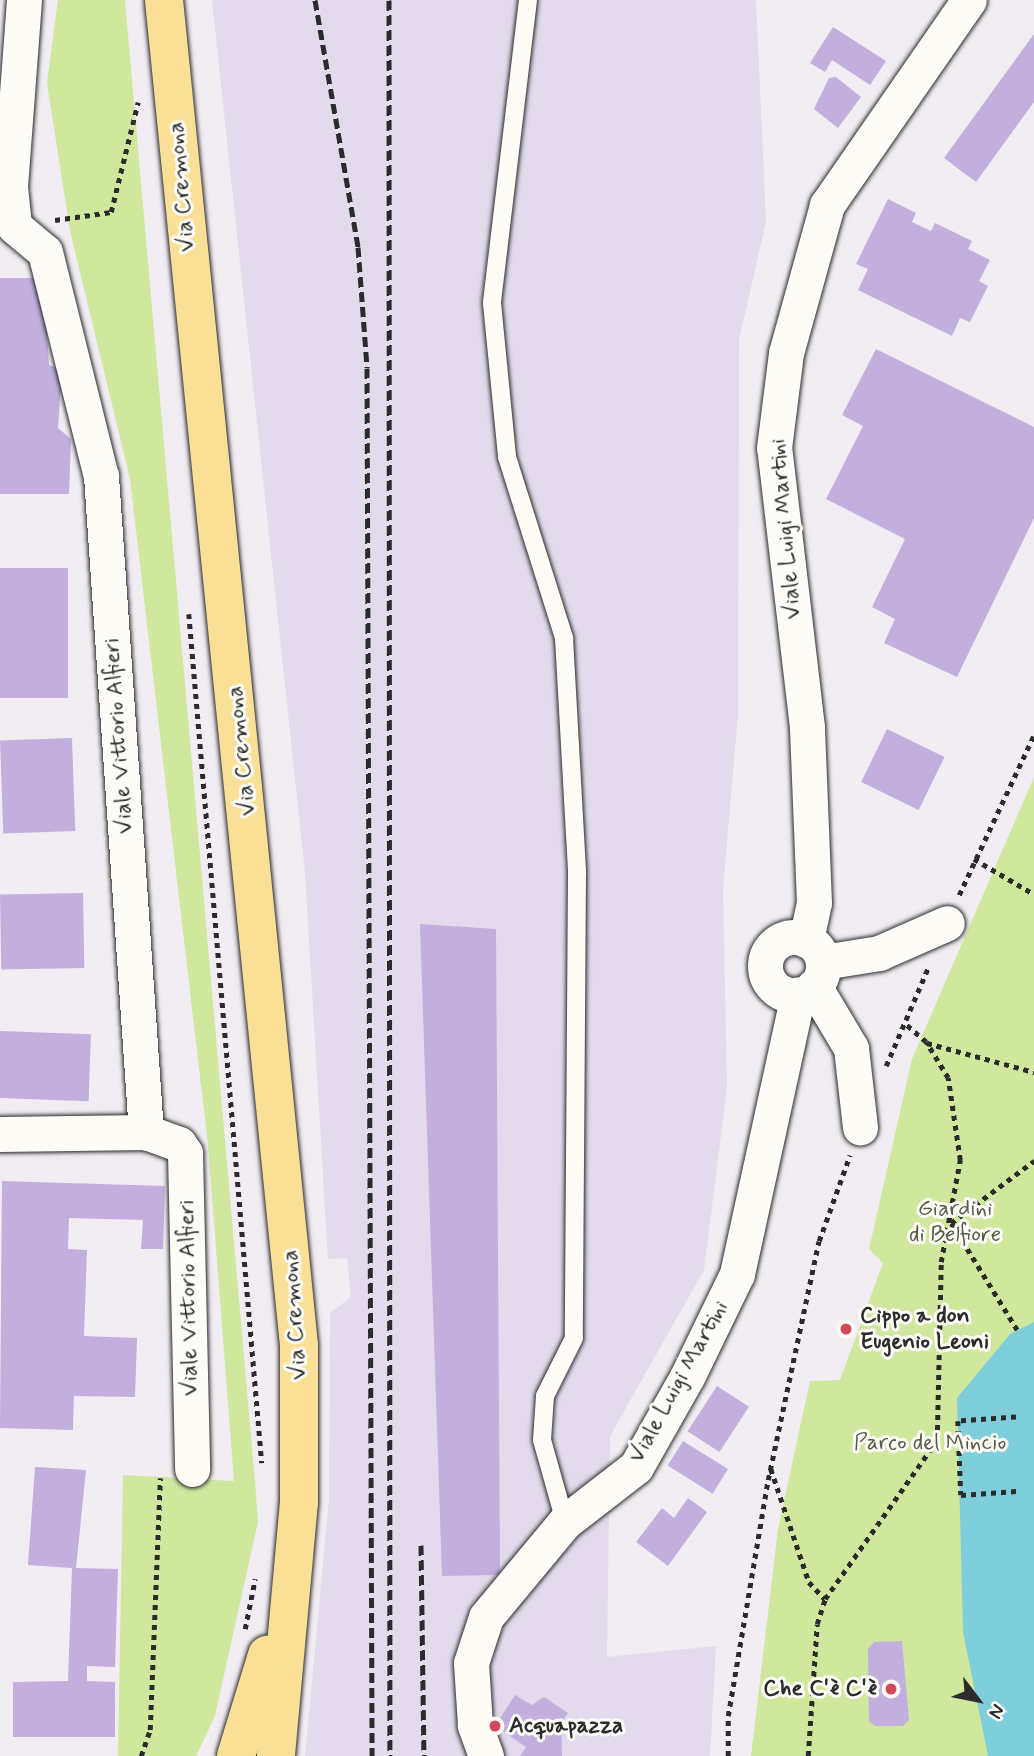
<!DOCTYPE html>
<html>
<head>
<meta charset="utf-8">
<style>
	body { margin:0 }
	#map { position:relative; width:1034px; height:1756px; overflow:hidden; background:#f1edf2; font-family:Mynerve,sans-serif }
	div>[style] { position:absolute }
	.built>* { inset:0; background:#e3daec }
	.green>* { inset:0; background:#cfe89e }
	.water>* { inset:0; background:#7fcedc }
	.building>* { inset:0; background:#c2afde; transform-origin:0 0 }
	.path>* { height:4.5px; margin-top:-2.25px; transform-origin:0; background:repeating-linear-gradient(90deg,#2b2b2b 0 5px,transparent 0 10px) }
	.roads { filter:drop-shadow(0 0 2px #2b2b2b) drop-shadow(0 0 2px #2b2b2b) }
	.service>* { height:18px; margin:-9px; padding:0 9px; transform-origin:9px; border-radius:9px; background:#fdfcf7 }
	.minor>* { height:35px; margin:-17.5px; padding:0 17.5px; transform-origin:17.5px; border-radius:17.5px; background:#fdfcf7 }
	.minor>.ring { margin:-17.5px; padding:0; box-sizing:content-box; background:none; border:35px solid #fdfcf7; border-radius:50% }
	.primary>* { height:38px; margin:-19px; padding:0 19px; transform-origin:19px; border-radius:19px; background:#f9e096 }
	.rail>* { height:5px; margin-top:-2.5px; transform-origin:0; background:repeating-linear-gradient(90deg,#2b2b2b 0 10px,transparent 0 15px) }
	.dots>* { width:19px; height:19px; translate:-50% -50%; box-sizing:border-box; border:4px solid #fdfcf7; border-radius:50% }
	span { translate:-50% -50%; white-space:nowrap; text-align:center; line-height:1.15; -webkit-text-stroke:6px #fdfcf7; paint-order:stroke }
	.street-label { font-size:23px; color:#2b2b2b }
	.park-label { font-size:23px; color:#545a48 }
	.poi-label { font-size:23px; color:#2b2b2b; font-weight:700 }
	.left { translate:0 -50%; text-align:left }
	.right { translate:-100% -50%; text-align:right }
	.north { position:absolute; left:943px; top:1665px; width:70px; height:70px; -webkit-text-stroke:5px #fdfcf7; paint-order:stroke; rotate:122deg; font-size:19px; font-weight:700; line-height:28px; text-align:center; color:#2b2b2b }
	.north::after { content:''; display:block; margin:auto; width:24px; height:32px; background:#2b2b2b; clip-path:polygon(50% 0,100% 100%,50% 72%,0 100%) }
</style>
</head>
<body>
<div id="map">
	<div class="built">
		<i style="clip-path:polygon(212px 0,756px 0,766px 222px,739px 340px,738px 715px,723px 888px,727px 1087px,704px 1270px,610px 1436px,607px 1657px,716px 1646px,710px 1756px,305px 1756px,329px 1499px,330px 1313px,351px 1297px,347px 1258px,328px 1259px,305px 873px)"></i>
	</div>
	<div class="green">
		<i style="clip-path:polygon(58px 0,125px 0,255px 1482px,258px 1522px,215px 1716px,196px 1756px,118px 1756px,123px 1475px,234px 1481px,208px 1145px,130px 479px,70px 231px,47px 83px)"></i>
		<i style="clip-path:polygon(1034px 777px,1034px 1756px,751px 1756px,778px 1529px,810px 1381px,840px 1380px,883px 1263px,869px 1249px,912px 1059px)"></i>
	</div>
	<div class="water">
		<i style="clip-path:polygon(1034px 1322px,1034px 1756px,988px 1756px,963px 1632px,957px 1398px,1010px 1334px)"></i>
	</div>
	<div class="building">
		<i style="clip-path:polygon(833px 27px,886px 61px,870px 85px,832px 60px,825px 72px,810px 63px)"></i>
		<i style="clip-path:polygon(1034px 34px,1034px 102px,976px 182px,944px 158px)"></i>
		<i style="clip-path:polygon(836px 77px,861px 97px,838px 128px,814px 109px,829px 78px)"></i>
		<i style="clip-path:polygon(888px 199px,916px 213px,912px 222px,931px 231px,935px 223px,972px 241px,968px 249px,990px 260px,979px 281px,988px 286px,970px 322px,960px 318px,952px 336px,858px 290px,868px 269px,856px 264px)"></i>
		<i style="clip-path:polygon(0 278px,44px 278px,49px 365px,62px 370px,58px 428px,71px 439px,69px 494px,0 494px)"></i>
		<i style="clip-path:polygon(876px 349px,1034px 427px,1034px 518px,957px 677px,884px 643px,895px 619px,872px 607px,905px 539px,826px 499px,863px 426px,842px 415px)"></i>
		<i style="left:0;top:568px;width:68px;height:130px"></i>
		<i style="left:887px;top:729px;width:64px;height:59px;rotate:26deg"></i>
		<i style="left:72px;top:738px;width:93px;height:72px;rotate:88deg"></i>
		<i style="left:83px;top:893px;width:75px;height:83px;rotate:89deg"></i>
		<i style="clip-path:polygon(420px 924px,496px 929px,500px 1575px,442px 1576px)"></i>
		<i style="left:0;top:1031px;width:91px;height:67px;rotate:2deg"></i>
		<i style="clip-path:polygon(2px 1181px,165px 1186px,163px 1249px,141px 1249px,143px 1220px,69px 1218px,68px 1249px,87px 1250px,84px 1336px,137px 1338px,135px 1397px,74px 1396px,73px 1430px,0 1428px)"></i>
		<i style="left:717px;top:1386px;width:38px;height:54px;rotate:33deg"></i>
		<i style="left:683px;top:1441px;width:53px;height:29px;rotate:32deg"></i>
		<i style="clip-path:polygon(35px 1467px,86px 1470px,76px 1568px,118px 1569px,115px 1667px,87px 1666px,87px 1681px,115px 1682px,115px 1737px,13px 1737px,13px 1682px,68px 1681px,72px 1568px,28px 1565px)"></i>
		<i style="clip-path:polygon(688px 1498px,707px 1512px,668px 1566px,636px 1542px,662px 1508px,674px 1518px)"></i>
		<i style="clip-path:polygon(902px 1641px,909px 1720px,903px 1726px,875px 1726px,869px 1721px,868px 1649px,874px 1642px)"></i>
		<i style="clip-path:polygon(515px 1695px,532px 1705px,544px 1697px,568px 1713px,561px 1723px,562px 1756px,520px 1756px,526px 1747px,495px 1726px)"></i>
	</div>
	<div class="path">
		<i style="left:55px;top:220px;width:57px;rotate:-8.1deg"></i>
		<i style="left:111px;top:212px;width:113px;rotate:-76.2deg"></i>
		<i style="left:189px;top:614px;width:852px;rotate:85.09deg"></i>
		<i style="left:974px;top:859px;width:69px;rotate:30.3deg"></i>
		<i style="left:959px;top:895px;width:177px;rotate:-64.9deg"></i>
		<i style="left:927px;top:1043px;width:111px;rotate:15.2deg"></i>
		<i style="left:886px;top:1066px;width:107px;rotate:-66.8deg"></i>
		<i style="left:1017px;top:1330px;width:126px;rotate:-121.7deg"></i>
		<i style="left:951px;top:1223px;width:104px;rotate:-36.8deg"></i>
		<i style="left:1016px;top:1417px;width:58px;rotate:176.1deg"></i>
		<i style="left:958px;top:1421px;width:74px;rotate:87.7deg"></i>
		<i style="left:961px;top:1495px;width:56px;rotate:-4.1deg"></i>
		<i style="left:771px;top:1469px;width:119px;rotate:71.4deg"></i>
		<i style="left:809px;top:1582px;width:23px;rotate:47deg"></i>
		<i style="left:245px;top:1629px;width:51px;rotate:-78.7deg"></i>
		<i style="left:141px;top:1756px;width:28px;rotate:-71deg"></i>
		<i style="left:150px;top:1730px;width:252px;rotate:-87.7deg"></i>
		<i style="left:728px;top:1756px;width:40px;rotate:-90deg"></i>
		<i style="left:728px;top:1716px;width:239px;rotate:-80.4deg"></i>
		<i style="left:768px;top:1480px;width:244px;rotate:-78deg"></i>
		<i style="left:819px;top:1241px;width:91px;rotate:-70.2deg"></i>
		<i style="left:808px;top:1756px;width:132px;rotate:-86.1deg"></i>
		<i style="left:817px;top:1624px;width:26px;rotate:-72deg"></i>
		<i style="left:825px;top:1599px;width:194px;rotate:-54.8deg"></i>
		<i style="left:937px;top:1440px;width:178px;rotate:-88.7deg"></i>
		<i style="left:941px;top:1262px;width:104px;rotate:-79.4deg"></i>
		<i style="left:960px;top:1160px;width:83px;rotate:-98.3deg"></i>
		<i style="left:948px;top:1078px;width:42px;rotate:-121.4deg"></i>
		<i style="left:926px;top:1042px;width:29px;rotate:-139deg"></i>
	</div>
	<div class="roads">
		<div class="service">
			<i style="left:528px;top:0;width:305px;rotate:96.8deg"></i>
			<i style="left:492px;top:303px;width:155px;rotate:84.4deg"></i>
			<i style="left:507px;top:457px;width:190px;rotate:72.5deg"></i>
			<i style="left:564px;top:638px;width:236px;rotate:86.8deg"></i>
			<i style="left:577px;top:874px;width:464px;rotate:90.4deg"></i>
			<i style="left:574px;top:1338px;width:65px;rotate:116.6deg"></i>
			<i style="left:545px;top:1396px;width:44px;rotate:93.9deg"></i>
			<i style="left:542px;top:1440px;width:85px;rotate:74.3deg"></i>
		</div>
		<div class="minor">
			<i style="left:24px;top:0;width:188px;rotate:94.3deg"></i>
			<i style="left:10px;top:187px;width:39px;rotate:84deg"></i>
			<i style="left:14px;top:226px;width:40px;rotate:40deg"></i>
			<i style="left:45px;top:252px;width:231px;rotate:76deg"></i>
			<i style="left:101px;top:476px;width:658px;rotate:86.08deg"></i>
			<i class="ring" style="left:765px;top:937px;width:23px;height:23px"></i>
			<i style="left:806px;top:940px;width:38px;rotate:-78deg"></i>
			<i style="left:814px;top:903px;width:176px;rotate:-92.3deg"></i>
			<i style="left:807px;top:727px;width:281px;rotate:-96.7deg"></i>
			<i style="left:774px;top:448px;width:96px;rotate:-82.8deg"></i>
			<i style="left:786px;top:353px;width:154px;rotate:-74.5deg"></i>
			<i style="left:827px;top:205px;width:249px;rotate:-55.3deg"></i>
			<i style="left:823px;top:962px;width:57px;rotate:-9.1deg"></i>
			<i style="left:879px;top:953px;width:74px;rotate:-23.8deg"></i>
			<i style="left:814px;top:986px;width:72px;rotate:59.2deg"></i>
			<i style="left:851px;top:1048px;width:80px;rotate:83.5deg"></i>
			<i style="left:0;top:1134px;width:146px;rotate:-0.8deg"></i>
			<i style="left:146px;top:1132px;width:35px;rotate:20deg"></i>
			<i style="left:179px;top:1144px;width:11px;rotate:56deg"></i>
			<i style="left:185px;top:1153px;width:316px;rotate:88.7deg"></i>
			<i style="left:486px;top:1756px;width:33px;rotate:-110deg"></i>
			<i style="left:475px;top:1725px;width:62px;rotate:-93.7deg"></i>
			<i style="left:471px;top:1663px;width:48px;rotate:-71.9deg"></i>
			<i style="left:486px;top:1617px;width:124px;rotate:-50.3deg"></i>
			<i style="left:565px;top:1522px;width:90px;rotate:-37.8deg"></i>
			<i style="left:636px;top:1467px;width:103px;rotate:-60.5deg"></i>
			<i style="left:687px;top:1377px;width:114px;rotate:-64.1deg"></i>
			<i style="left:737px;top:1274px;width:286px;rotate:-77.7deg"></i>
		</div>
		<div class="primary">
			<i style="left:164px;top:0;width:1352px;rotate:84.27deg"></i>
			<i style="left:299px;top:1345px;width:157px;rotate:90deg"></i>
			<i style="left:299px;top:1502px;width:255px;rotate:95.2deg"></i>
			<i style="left:236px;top:1756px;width:106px;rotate:-72.9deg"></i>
		</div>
	</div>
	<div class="rail">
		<i style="left:315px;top:0;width:251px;rotate:80.1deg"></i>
		<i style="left:358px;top:247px;width:121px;rotate:85.7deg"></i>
		<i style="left:367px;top:368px;width:1388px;rotate:89.79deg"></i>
		<i style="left:389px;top:0;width:1756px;rotate:89.97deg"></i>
		<i style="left:421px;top:1545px;width:211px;rotate:89.2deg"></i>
	</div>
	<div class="dots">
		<i style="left:846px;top:1329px;background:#d1495b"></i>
		<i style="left:891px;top:1689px;background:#d1495b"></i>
		<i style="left:495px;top:1726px;background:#d1495b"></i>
	</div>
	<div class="street-label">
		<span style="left:182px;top:187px;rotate:-95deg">Via Cremona</span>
		<span style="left:786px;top:529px;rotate:-95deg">Viale Luigi Martini</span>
		<span style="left:119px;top:736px;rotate:-94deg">Viale Vittorio Alfieri</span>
		<span style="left:242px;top:751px;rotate:-96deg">Via Cremona</span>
		<span style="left:189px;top:1298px;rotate:-91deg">Viale Vittorio Alfieri</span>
		<span style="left:295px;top:1315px;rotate:-94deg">Via Cremona</span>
		<span style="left:679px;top:1382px;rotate:-61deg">Viale Luigi Martini</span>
	</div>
	<div class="park-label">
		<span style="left:955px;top:1222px">Giardini<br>di Belfiore</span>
		<span style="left:930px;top:1443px">Parco del Mincio</span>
	</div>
	<div class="poi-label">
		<span class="left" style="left:860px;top:1329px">Cippo a don<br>Eugenio Leoni</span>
		<span class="right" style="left:877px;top:1689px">Che C'è C'è</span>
		<span class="left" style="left:509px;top:1726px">Acquapazza</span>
	</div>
	<div class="north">N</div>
</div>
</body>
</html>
